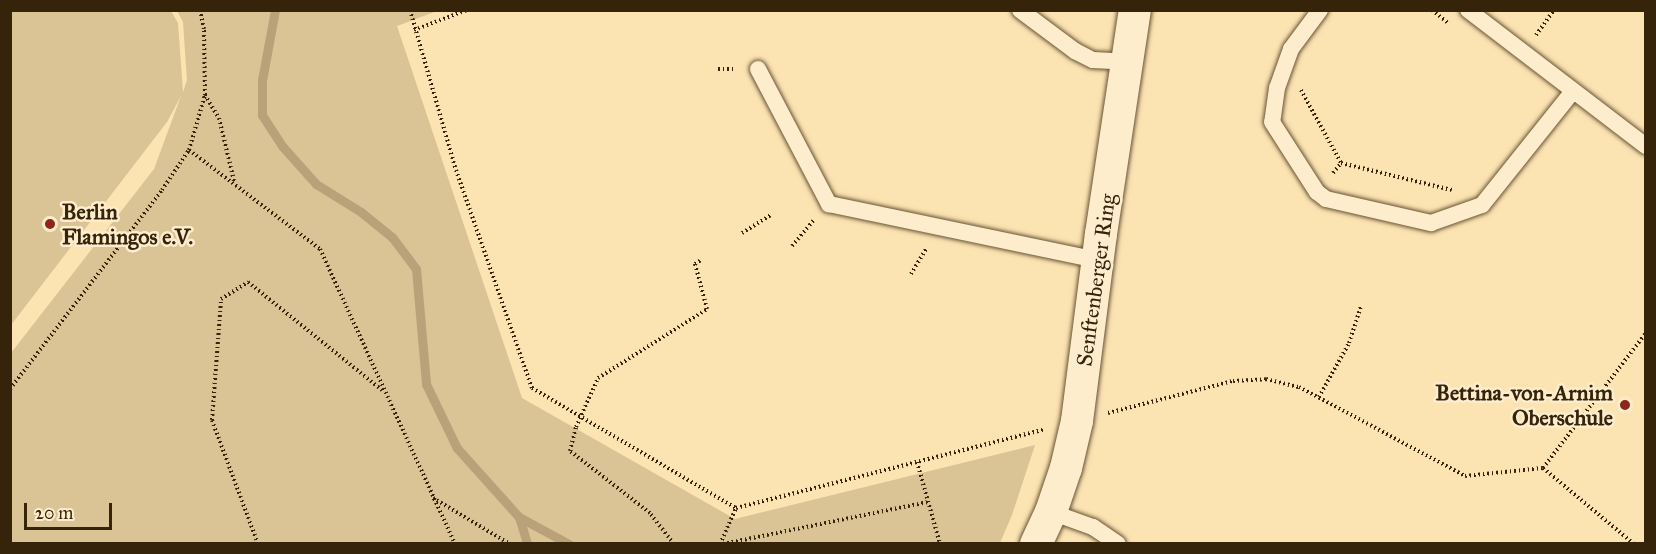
<!DOCTYPE html>
<html>
<head>
<meta charset="utf-8">
<style>
	body { margin:0 }
	#map { position:relative; width:1656px; height:554px; overflow:hidden; background:#fce3b2; font-family:"IM FELL Great Primer",serif }
	div>[style] { position:absolute }
	.green>* { inset:0; background:#dac395 }
	.stream>* { height:9px; margin:-4.5px; padding:0 4.5px; transform-origin:4.5px; border-radius:4.5px; background:#b9a279 }
	.path>* { height:4px; margin-top:-2px; transform-origin:0; background:repeating-linear-gradient(90deg,#36240a 0 1.5px,transparent 0 4.5px) }
	.roads { filter:drop-shadow(0 0 2px #685434) drop-shadow(0 0 2px #685434) }
	.lane>* { height:16px; margin:-8px; padding:0 8px; transform-origin:8px; border-radius:8px; background:#fdedcd }
	.street>* { height:32px; margin:-16px; padding:0 16px; transform-origin:16px; border-radius:16px; background:#fdedcd }
	.dots>* { width:16px; height:16px; translate:-50% -50%; box-sizing:border-box; border:3px solid #fdedcd; border-radius:50% }
	span { translate:-50% -50%; white-space:nowrap; text-align:center; line-height:1.15; -webkit-text-stroke:5px #fdedcd; paint-order:stroke }
	.poi-label { font-size:22px; color:#36240a; font-weight:700 }
	.left { translate:0 -50%; text-align:left }
	.right { translate:-100% -50%; text-align:right }
	.street-label { font-size:22px; color:#36240a }
	.frame { position:absolute; inset:0; border:12px solid #36240a; pointer-events:none }
	.scale { position:absolute; left:24px; top:503px; width:88px; height:27px; box-sizing:border-box; border:3px solid #36240a; border-top:0; padding-left:8px; font-size:18px; line-height:21px; white-space:nowrap; color:#36240a; -webkit-text-stroke:4px #fdedcd; paint-order:stroke }
</style>
</head>
<body>
<div id="map">
	<div class="green">
		<i style="clip-path:polygon(11px 10px,171px 11px,178px 23px,183px 92px,187px 80px,183px 22px,177px 11px,437px 11px,397px 26px,522px 398px,735px 519px,1035px 445px,1012px 515px,1000px 543px,11px 543px,11px 353px,154px 169px,181px 96px,167px 122px,11px 325px)"></i>
	</div>
	<div class="stream">
		<i style="left:275px;top:10px;width:71px;rotate:100.5deg"></i>
		<i style="left:262px;top:80px;width:35px;rotate:90deg"></i>
		<i style="left:262px;top:115px;width:38px;rotate:57deg"></i>
		<i style="left:283px;top:147px;width:50px;rotate:48.3deg"></i>
		<i style="left:316px;top:184px;width:53px;rotate:31.9deg"></i>
		<i style="left:361px;top:212px;width:40px;rotate:39deg"></i>
		<i style="left:392px;top:237px;width:40px;rotate:53deg"></i>
		<i style="left:416px;top:269px;width:115px;rotate:85deg"></i>
		<i style="left:426px;top:384px;width:71px;rotate:64.2deg"></i>
		<i style="left:457px;top:448px;width:93px;rotate:48.1deg"></i>
		<i style="left:519px;top:517px;width:57px;rotate:28.4deg"></i>
		<i style="left:519px;top:517px;width:28px;rotate:73deg"></i>
	</div>
	<div class="path">
		<i style="left:410px;top:10px;width:166px;rotate:74deg"></i>
		<i style="left:456px;top:170px;width:231px;rotate:70.8deg"></i>
		<i style="left:532px;top:388px;width:237px;rotate:30.5deg"></i>
		<i style="left:736px;top:508px;width:317px;rotate:-14.3deg"></i>
		<i style="left:1432px;top:10px;width:21px;rotate:39deg"></i>
		<i style="left:414px;top:30px;width:57px;rotate:-20.7deg"></i>
		<i style="left:1536px;top:35px;width:31px;rotate:-54deg"></i>
		<i style="left:718px;top:69px;width:18px"></i>
		<i style="left:1301px;top:90px;width:83px;rotate:61.3deg"></i>
		<i style="left:205px;top:95px;width:27px;rotate:59deg"></i>
		<i style="left:219px;top:118px;width:65px;rotate:76.6deg"></i>
		<i style="left:189px;top:150px;width:164px;rotate:37.1deg"></i>
		<i style="left:320px;top:249px;width:324px;rotate:65.4deg"></i>
		<i style="left:1333px;top:173px;width:13px;rotate:-51deg"></i>
		<i style="left:1341px;top:163px;width:114px;rotate:13.7deg"></i>
		<i style="left:742px;top:233px;width:34px;rotate:-32deg"></i>
		<i style="left:792px;top:246px;width:34px;rotate:-50deg"></i>
		<i style="left:911px;top:274px;width:31px;rotate:-59deg"></i>
		<i style="left:10px;top:389px;width:250px;rotate:-52.6deg"></i>
		<i style="left:162px;top:190px;width:48px;rotate:-56deg"></i>
		<i style="left:189px;top:150px;width:57px;rotate:-73.8deg"></i>
		<i style="left:205px;top:95px;width:66px;rotate:-90.9deg"></i>
		<i style="left:204px;top:29px;width:19px;rotate:-102deg"></i>
		<i style="left:1319px;top:397px;width:62px;rotate:-60.9deg"></i>
		<i style="left:1349px;top:343px;width:39px;rotate:-72deg"></i>
		<i style="left:1108px;top:413px;width:129px;rotate:-14.4deg"></i>
		<i style="left:1233px;top:381px;width:33px;rotate:-3deg"></i>
		<i style="left:1266px;top:379px;width:34px;rotate:14deg"></i>
		<i style="left:1299px;top:387px;width:188px;rotate:28.2deg"></i>
		<i style="left:1465px;top:476px;width:78px;rotate:-5.9deg"></i>
		<i style="left:1543px;top:468px;width:119px;rotate:39.9deg"></i>
		<i style="left:917px;top:462px;width:85px;rotate:74.3deg"></i>
		<i style="left:1543px;top:468px;width:170px;rotate:-52.7deg"></i>
		<i style="left:433px;top:498px;width:90px;rotate:30.9deg"></i>
		<i style="left:258px;top:544px;width:132px;rotate:-110.4deg"></i>
		<i style="left:212px;top:420px;width:121px;rotate:-85.7deg"></i>
		<i style="left:221px;top:299px;width:32px;rotate:-32deg"></i>
		<i style="left:248px;top:282px;width:174px;rotate:38.9deg"></i>
		<i style="left:674px;top:544px;width:39px;rotate:-128deg"></i>
		<i style="left:650px;top:513px;width:101px;rotate:-142.2deg"></i>
		<i style="left:570px;top:451px;width:25px;rotate:-76deg"></i>
		<i style="left:576px;top:427px;width:54px;rotate:-65.8deg"></i>
		<i style="left:598px;top:378px;width:129px;rotate:-32.3deg"></i>
		<i style="left:707px;top:309px;width:47px;rotate:-104.9deg"></i>
		<i style="left:695px;top:264px;width:7px;rotate:-34deg"></i>
		<i style="left:720px;top:544px;width:39px;rotate:-66deg"></i>
		<i style="left:723px;top:544px;width:208px;rotate:-11.6deg"></i>
	</div>
	<div class="roads">
		<div class="lane">
			<i style="left:1020px;top:10px;width:69px;rotate:36.7deg"></i>
			<i style="left:1075px;top:51px;width:20px;rotate:27deg"></i>
			<i style="left:1093px;top:60px;width:34px;rotate:3deg"></i>
			<i style="left:1320px;top:10px;width:49px;rotate:126.6deg"></i>
			<i style="left:1291px;top:49px;width:41px;rotate:109.7deg"></i>
			<i style="left:1277px;top:88px;width:34px;rotate:98deg"></i>
			<i style="left:1272px;top:122px;width:83px;rotate:57.3deg"></i>
			<i style="left:1317px;top:192px;width:11px;rotate:38deg"></i>
			<i style="left:1326px;top:199px;width:108px;rotate:12.9deg"></i>
			<i style="left:1431px;top:223px;width:54px;rotate:-19.4deg"></i>
			<i style="left:1482px;top:205px;width:146px;rotate:-51.4deg"></i>
			<i style="left:1468px;top:10px;width:224px;rotate:37.4deg"></i>
			<i style="left:758px;top:69px;width:153px;rotate:62.3deg"></i>
			<i style="left:829px;top:204px;width:275px;rotate:11.8deg"></i>
			<i style="left:1051px;top:512px;width:45px;rotate:19.7deg"></i>
			<i style="left:1093px;top:527px;width:30px;rotate:34deg"></i>
		</div>
		<div class="street">
			<i style="left:1036px;top:544px;width:35px;rotate:-65deg"></i>
			<i style="left:1051px;top:512px;width:46px;rotate:-71.2deg"></i>
			<i style="left:1066px;top:468px;width:48px;rotate:-76.8deg"></i>
			<i style="left:1077px;top:421px;width:189px;rotate:-82.7deg"></i>
			<i style="left:1101px;top:234px;width:227px;rotate:-81.4deg"></i>
		</div>
	</div>
	<div class="dots">
		<i style="left:50px;top:224px;background:#8f2418"></i>
		<i style="left:1625px;top:405px;background:#8f2418"></i>
	</div>
	<div class="poi-label">
		<span class="left" style="left:62px;top:224px">Berlin<br>Flamingos e.V.</span>
		<span class="right" style="left:1613px;top:405px">Bettina-von-Arnim<br>Oberschule</span>
	</div>
	<div class="street-label">
		<span style="left:1096px;top:280px;rotate:-82deg">Senftenberger Ring</span>
	</div>
	<div class="frame"></div>
	<div class="scale">20 m</div>
</div>
</body>
</html>
